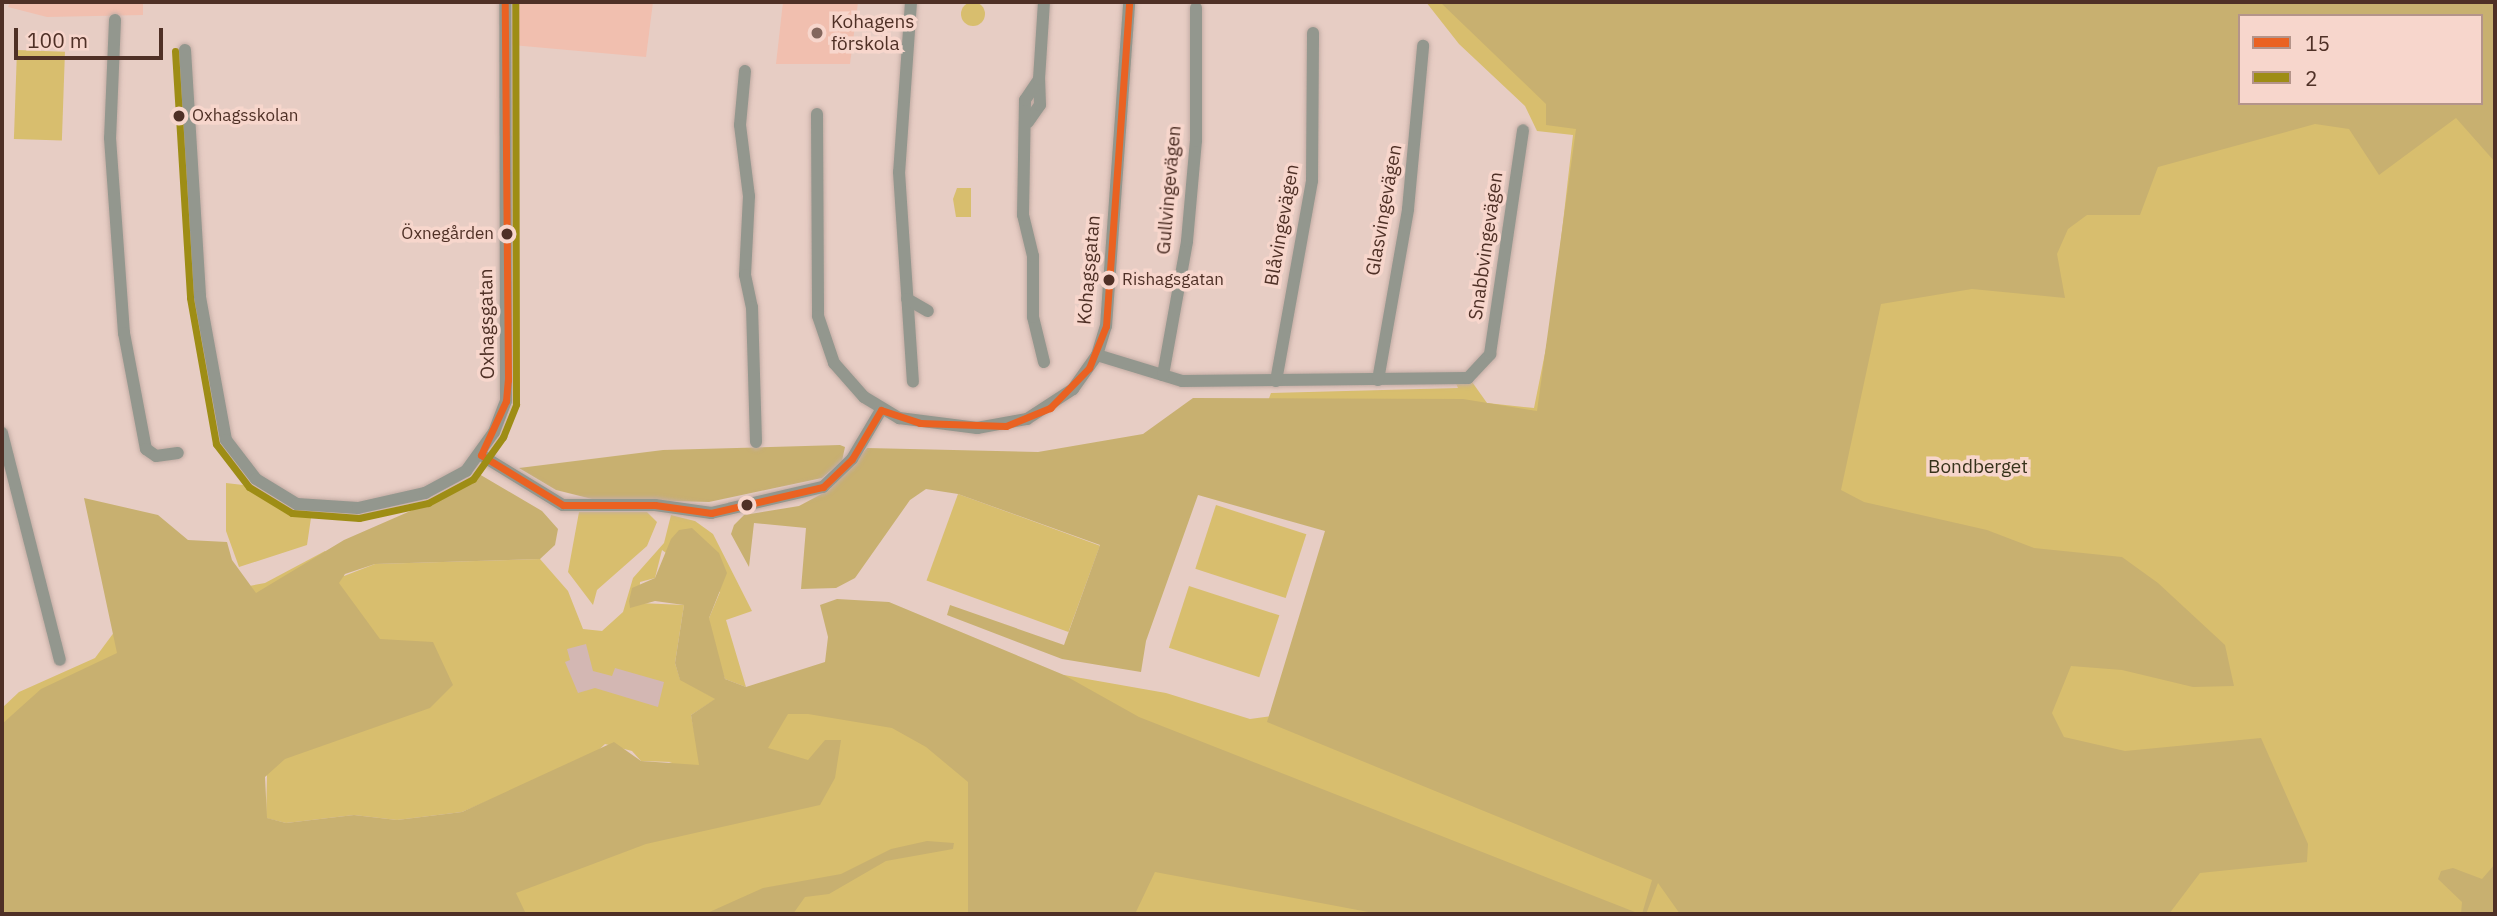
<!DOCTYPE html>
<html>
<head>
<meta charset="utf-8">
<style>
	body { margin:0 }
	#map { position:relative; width:2497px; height:916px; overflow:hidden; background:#e7cdc4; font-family:"IBM Plex Sans",sans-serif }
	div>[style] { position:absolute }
	.built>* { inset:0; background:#f1bfaf }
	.green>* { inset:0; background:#d8be6e; transform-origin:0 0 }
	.round { border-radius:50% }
	.forest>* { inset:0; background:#c8b070 }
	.building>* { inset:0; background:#d3b7b3 }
	.roads { filter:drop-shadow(0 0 2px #c3aca4) drop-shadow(0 0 2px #c3aca4) }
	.minor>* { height:12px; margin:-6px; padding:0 6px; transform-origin:6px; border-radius:6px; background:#93978e }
	.bus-1>* { height:7px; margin:-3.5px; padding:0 3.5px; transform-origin:3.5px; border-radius:3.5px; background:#ea6222 }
	.bus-2>* { height:7px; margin:-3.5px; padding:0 3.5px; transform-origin:3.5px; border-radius:3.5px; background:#9e8d15 }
	.dots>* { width:19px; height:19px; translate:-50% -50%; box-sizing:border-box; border:4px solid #f7d6cc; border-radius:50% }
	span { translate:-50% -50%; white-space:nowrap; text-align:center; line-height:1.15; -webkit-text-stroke:7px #f7d6cc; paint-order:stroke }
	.bus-label { font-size:17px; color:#4f3026 }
	.left { translate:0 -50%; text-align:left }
	.right { translate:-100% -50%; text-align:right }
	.poi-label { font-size:19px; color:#4f3026 }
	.street-label { font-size:19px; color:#4f3026 }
	.park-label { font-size:19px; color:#37321b }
	.frame { position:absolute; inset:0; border:4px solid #4f3026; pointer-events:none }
	.legend { position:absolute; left:2238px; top:14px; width:245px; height:91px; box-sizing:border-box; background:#f7d6cc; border:2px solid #b4948a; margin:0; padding:9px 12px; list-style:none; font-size:21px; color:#4f3026 }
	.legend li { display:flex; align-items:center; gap:14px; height:35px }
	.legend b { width:35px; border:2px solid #b4948a }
	.scale { position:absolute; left:14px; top:28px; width:149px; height:32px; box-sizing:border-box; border:4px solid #4f3026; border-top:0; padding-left:9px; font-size:21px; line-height:24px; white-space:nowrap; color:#4f3026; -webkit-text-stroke:5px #f7d6cc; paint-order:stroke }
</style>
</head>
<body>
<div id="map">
	<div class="built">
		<i style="clip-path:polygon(10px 2px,152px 2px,143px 4px,143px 15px,47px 17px,8px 7px)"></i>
		<i style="clip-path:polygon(514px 2px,653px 2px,646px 57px,512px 45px)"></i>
		<i style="clip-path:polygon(783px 2px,858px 2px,850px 64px,776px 64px)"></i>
	</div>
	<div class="green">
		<i style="clip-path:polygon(evenodd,1426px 2px,2495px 2px,2495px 914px,2px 914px,2px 708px,19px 692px,95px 658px,132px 608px,265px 583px,325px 551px,344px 576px,375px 564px,540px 559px,568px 591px,583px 629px,602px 631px,623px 612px,633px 578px,664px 543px,671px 515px,695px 521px,713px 534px,752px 611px,726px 620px,746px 687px,725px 679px,710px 640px,709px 618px,720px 592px,662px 550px,655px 578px,640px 582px,639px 603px,684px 605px,675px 663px,680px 679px,716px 699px,691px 715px,698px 750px,878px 664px,1064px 675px,1166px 693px,1250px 719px,1279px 715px,1359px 517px,1242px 470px,1271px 393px,1458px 388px,1452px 374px,1465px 372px,1487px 403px,1534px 408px,1552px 318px,1573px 135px,1537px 131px,1525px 106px,1459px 44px,1426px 2px,2240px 16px,2481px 16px,2481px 103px,2240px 103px,2240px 16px,1426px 2px,605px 744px,632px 751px,641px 761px,672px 762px,255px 890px,167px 797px,267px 775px,266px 818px,286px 823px,354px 815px,397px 820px,462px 812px,592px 756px,605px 744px)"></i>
		<i class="round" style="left:961px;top:2px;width:24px;height:24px"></i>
		<i style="left:17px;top:50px;width:48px;height:89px;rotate:2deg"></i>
		<i style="clip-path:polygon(957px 188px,971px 188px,971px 217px,956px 217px,953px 199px)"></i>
		<i style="clip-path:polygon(226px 483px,243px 485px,290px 512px,311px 518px,307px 545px,239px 567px,226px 531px)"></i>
		<i style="left:958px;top:494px;width:151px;height:92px;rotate:20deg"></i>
		<i style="left:1216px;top:505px;width:95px;height:67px;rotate:18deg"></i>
		<i style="clip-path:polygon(579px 512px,647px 512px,657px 522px,647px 546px,597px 590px,593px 605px,568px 572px)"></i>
		<i style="left:1189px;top:586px;width:95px;height:65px;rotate:18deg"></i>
	</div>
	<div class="forest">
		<i style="clip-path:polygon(evenodd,1423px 2px,2495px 2px,2495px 162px,2456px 118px,2379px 175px,2349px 129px,2315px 124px,2158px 167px,2140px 215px,2087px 215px,2068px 229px,2057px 254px,2065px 298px,1972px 289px,1881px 304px,1841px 490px,1864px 502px,1987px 530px,2034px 548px,2122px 557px,2158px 583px,2225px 645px,2234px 686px,2193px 687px,2122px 670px,2071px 666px,2052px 713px,2064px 737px,2125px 751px,2261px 738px,2308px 844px,2307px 862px,2200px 873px,2169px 914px,1680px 914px,1658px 883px,1646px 914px,1642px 914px,1652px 880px,1267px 722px,1325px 531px,1198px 495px,1146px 641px,1141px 672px,1062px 659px,947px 615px,950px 605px,1064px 645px,1100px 545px,958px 494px,926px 489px,910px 500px,855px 578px,836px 588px,801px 589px,806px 528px,754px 523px,749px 567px,731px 534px,734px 525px,744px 515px,799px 506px,829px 490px,867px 448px,1038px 452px,1143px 434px,1193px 398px,1463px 399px,1537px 411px,1576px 129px,1546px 125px,1546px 104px,1441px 3px,1423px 2px,2240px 16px,2481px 16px,2481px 103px,2240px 103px,2240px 16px)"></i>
		<i style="clip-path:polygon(840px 445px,845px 447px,842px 461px,822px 478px,709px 502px,592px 499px,556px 490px,519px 468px,663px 450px)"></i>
		<i style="clip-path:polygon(479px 474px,542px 511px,558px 529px,555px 545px,540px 559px,375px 564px,345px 574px,339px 583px,380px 639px,433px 642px,453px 685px,430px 708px,285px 759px,265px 777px,267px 818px,286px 823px,354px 815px,397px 820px,462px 812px,614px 742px,641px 761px,699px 765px,691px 715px,715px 699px,680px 680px,675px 663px,684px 605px,655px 601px,630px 608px,629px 601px,632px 588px,655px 578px,671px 539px,679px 530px,692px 528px,719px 553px,727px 573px,709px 618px,725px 679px,746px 687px,825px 662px,828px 637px,820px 605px,837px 599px,889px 602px,1064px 675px,1139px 717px,1640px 914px,1379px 914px,1155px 872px,1135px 914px,968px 914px,968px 782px,926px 747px,892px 728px,808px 714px,788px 714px,768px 748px,808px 760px,825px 740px,841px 740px,835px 778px,820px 805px,646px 844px,516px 893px,526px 914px,2px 914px,2px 724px,41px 689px,117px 653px,84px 498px,158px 515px,188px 540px,227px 542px,232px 560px,256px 593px,344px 540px,431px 502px)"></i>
		<i style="clip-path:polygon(927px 841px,954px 843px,953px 849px,886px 861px,829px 894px,805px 897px,793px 914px,705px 914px,763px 888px,841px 874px,891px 849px)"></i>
		<i style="clip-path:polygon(2495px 864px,2495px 914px,2461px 914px,2462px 902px,2438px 879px,2441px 871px,2453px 868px,2482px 879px)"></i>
	</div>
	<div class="building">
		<i style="clip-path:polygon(586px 644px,593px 671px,612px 676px,615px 668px,664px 682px,658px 707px,595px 688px,578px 693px,565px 662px,570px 660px,567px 649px)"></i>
	</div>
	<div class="roads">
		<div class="minor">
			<i style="left:911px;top:2px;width:170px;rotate:94deg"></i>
			<i style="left:899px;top:172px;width:210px;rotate:86.2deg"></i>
			<i style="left:115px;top:20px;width:118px;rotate:92.4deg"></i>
			<i style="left:110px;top:138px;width:196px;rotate:85.9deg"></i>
			<i style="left:124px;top:333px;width:118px;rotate:79.3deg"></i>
			<i style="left:146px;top:449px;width:12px;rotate:35deg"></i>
			<i style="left:156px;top:456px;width:22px;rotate:-8deg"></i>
			<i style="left:185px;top:50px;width:247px;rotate:86.5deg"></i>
			<i style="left:200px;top:297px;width:145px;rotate:79.7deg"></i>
			<i style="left:226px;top:440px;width:49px;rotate:52.4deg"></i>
			<i style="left:256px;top:479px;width:48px;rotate:31.4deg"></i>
			<i style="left:297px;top:504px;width:61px;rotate:3.8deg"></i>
			<i style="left:358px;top:508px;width:69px;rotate:-12.6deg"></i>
			<i style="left:425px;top:493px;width:47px;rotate:-28.2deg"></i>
			<i style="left:466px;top:471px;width:48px;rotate:-54.3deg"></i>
			<i style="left:494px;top:432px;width:33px;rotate:-69deg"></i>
			<i style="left:506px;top:401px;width:399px;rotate:-90.1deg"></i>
			<i style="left:745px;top:71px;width:54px;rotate:95.3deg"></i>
			<i style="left:740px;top:125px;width:72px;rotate:82.8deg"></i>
			<i style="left:749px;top:196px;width:79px;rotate:92.9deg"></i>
			<i style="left:745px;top:275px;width:33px;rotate:78deg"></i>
			<i style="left:752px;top:307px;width:135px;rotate:88.3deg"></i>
			<i style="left:817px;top:114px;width:202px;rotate:89.7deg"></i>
			<i style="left:818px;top:316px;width:50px;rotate:71.2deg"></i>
			<i style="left:834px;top:363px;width:45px;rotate:48.6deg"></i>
			<i style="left:864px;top:397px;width:41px;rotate:31deg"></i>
			<i style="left:899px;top:418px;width:79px;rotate:7.3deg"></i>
			<i style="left:977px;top:428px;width:51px;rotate:-10.2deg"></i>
			<i style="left:1027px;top:419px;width:55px;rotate:-33.1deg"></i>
			<i style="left:1073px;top:389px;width:42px;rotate:-54.8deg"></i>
			<i style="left:1097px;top:355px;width:30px;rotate:-73deg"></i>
			<i style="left:1106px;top:326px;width:325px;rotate:-85.9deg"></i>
			<i style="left:1028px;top:122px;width:21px;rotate:-55deg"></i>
			<i style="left:1040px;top:105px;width:26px;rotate:-92deg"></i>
			<i style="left:907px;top:299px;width:24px;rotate:30deg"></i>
			<i style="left:1097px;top:355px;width:89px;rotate:17deg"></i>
			<i style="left:1182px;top:381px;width:286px;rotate:-0.6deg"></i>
			<i style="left:1468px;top:378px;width:33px;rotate:-47deg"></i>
			<i style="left:1490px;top:354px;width:226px;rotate:-81.6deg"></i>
			<i style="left:1044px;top:362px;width:46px;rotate:-103.7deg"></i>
			<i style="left:1033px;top:317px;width:61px;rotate:-90deg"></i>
			<i style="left:1033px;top:256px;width:42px;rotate:-103.7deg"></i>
			<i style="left:1023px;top:215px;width:115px;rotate:-89deg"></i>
			<i style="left:1025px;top:100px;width:25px;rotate:-56deg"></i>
			<i style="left:1039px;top:79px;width:77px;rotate:-86.3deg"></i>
			<i style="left:1163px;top:375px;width:136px;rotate:-79.8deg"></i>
			<i style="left:1187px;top:241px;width:100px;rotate:-84.9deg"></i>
			<i style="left:1196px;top:141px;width:133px;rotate:-90deg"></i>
			<i style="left:1378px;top:380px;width:174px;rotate:-80deg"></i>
			<i style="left:1408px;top:209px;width:164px;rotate:-84.7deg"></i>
			<i style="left:1276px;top:381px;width:203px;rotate:-79.8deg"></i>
			<i style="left:1312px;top:181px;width:148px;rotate:-89.6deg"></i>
			<i style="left:2px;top:433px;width:234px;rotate:75.7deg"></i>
			<i style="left:481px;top:455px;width:96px;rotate:31.4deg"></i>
			<i style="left:563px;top:505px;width:92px"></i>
			<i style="left:655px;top:505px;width:57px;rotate:8.1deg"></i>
			<i style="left:711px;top:513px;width:115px;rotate:-13.1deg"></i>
			<i style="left:823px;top:487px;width:40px;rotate:-44deg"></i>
			<i style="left:852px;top:459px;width:57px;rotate:-59.4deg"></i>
		</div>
	</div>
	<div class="bus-1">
		<i style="left:881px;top:410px;width:41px;rotate:18.4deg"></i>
		<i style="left:920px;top:423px;width:86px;rotate:2deg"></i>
		<i style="left:1006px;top:426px;width:48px;rotate:-22.2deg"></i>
		<i style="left:1050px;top:408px;width:56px;rotate:-45.7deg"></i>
		<i style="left:1089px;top:368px;width:45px;rotate:-68deg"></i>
		<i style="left:1106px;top:326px;width:325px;rotate:-85.9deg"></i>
		<i style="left:481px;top:455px;width:96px;rotate:31.4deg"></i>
		<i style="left:563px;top:505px;width:92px"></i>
		<i style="left:655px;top:505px;width:57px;rotate:8.1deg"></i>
		<i style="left:711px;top:513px;width:115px;rotate:-13.1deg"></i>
		<i style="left:823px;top:487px;width:40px;rotate:-44deg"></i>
		<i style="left:852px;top:459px;width:57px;rotate:-59.4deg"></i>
		<i style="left:481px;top:455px;width:60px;rotate:-65.2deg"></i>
		<i style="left:506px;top:401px;width:21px;rotate:-85deg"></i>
		<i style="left:508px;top:380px;width:378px;rotate:-90.5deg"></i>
	</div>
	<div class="bus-2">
		<i style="left:175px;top:51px;width:247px;rotate:86.5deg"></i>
		<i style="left:190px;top:298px;width:148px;rotate:79.9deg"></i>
		<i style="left:216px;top:444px;width:54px;rotate:52.5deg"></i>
		<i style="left:249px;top:487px;width:50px;rotate:31.2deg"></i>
		<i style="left:292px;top:513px;width:67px;rotate:4.3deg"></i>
		<i style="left:359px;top:518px;width:71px;rotate:-12.3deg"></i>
		<i style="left:428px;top:503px;width:51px;rotate:-28.1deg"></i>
		<i style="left:473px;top:479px;width:52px;rotate:-54.5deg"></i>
		<i style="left:503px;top:437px;width:35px;rotate:-68deg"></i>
		<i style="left:516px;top:404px;width:402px;rotate:-90.1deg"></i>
	</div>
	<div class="dots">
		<i style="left:817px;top:33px;background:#84675d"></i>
		<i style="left:179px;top:116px;background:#4f3026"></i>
		<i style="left:507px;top:234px;background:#4f3026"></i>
		<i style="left:1109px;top:280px;background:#4f3026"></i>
		<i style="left:747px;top:505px;background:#4f3026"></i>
	</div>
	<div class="bus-label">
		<span class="left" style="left:192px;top:116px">Oxhagsskolan</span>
		<span class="right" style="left:494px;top:234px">Öxnegården</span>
		<span class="left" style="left:1122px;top:280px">Rishagsgatan</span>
	</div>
	<div class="poi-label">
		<span class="left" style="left:831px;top:33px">Kohagens<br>förskola</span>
	</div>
	<div class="street-label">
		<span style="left:1169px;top:190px;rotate:-85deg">Gullvingevägen</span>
		<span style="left:1384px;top:210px;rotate:-80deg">Glasvingevägen</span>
		<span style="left:1282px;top:225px;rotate:-80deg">Blåvingevägen</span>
		<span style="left:1486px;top:246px;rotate:-82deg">Snabbvingevägen</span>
		<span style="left:1089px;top:270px;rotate:-85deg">Kohagsgatan</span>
		<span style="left:487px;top:324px;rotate:-91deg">Oxhagsgatan</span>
	</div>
	<div class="park-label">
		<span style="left:1978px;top:467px">Bondberget</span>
	</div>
	<div class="frame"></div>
	<ul class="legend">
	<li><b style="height:9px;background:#ea6222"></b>15</li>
	<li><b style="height:9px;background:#9e8d15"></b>2</li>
	</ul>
	<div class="scale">100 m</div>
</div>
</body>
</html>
